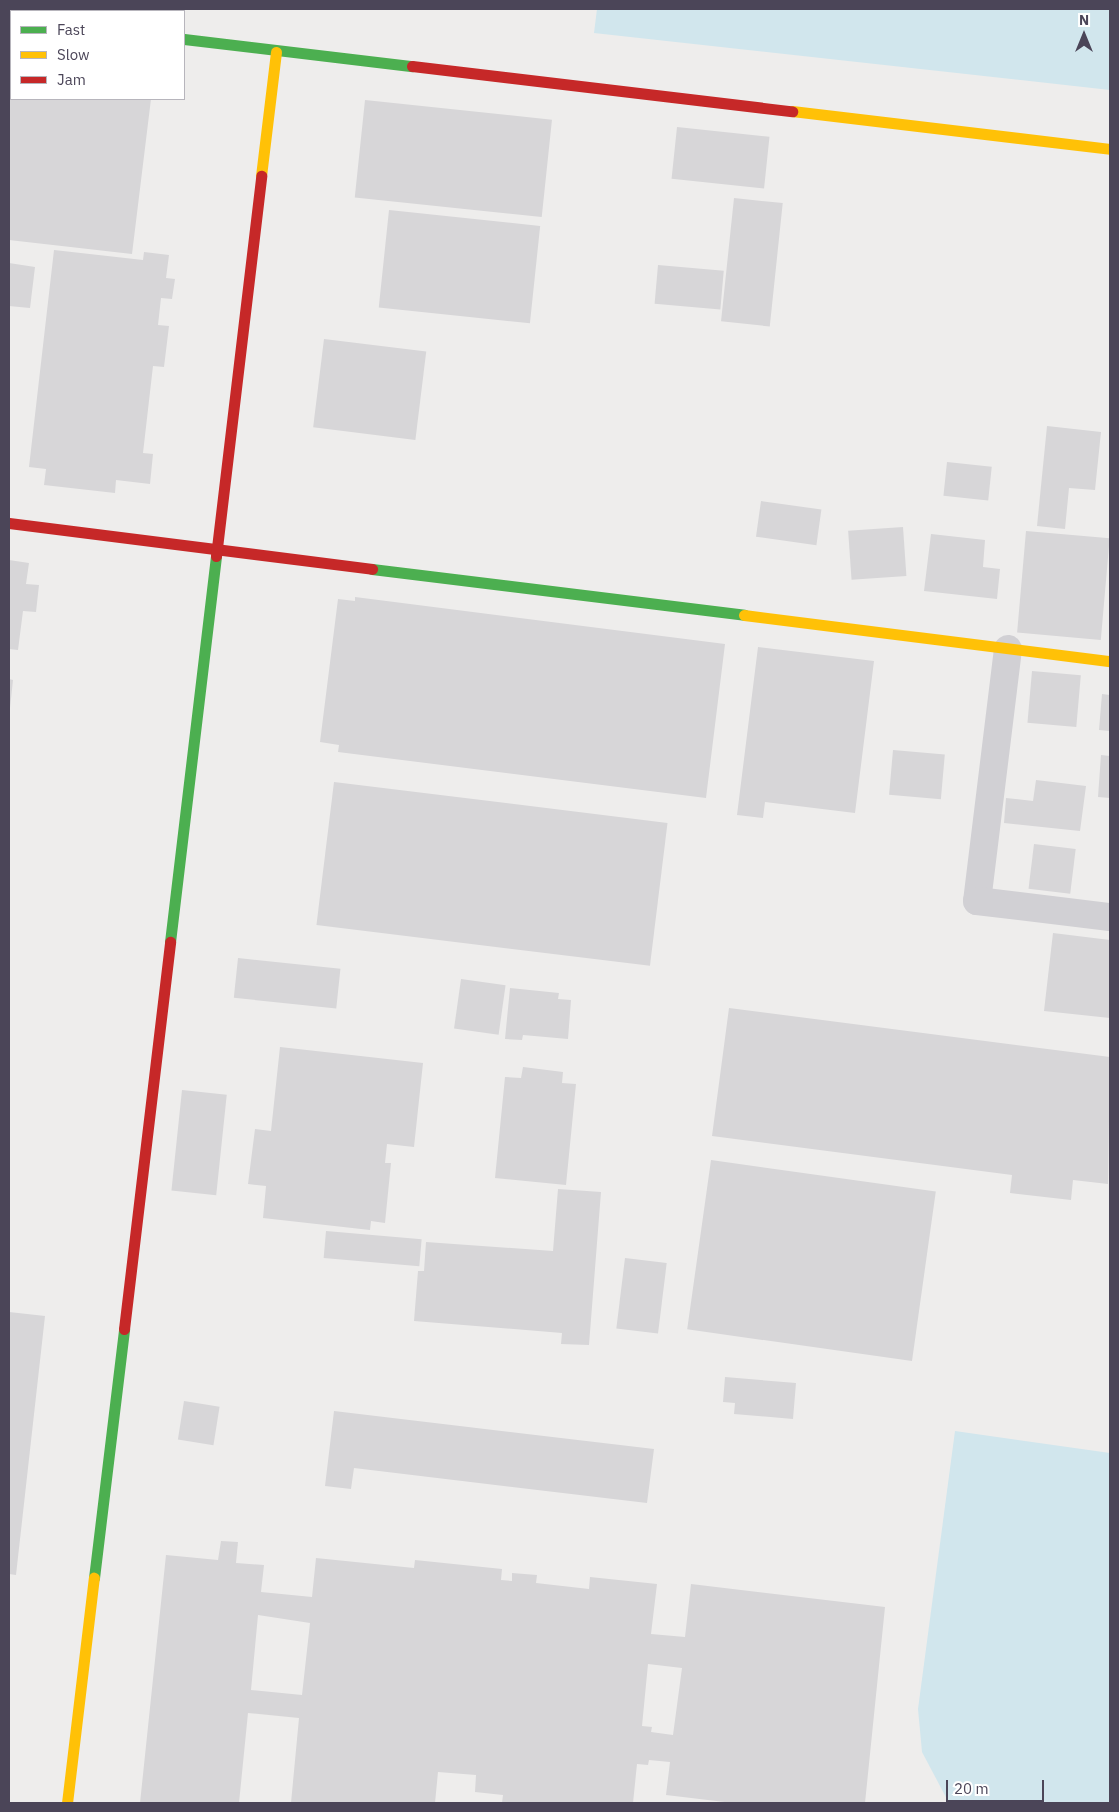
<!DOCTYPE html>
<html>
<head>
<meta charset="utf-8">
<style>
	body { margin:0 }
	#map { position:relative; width:1119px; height:1812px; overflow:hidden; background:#eeedec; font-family:"IBM Plex Sans",sans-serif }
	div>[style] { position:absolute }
	.green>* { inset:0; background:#d1e6ed }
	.building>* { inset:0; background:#d7d6d8; transform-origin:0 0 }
	.street>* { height:28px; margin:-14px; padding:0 14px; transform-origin:14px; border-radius:14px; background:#d1d0d4 }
	.fast>* { height:11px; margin:-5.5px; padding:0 5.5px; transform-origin:5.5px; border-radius:5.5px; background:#4caf50 }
	.slow>* { height:11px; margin:-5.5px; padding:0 5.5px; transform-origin:5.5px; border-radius:5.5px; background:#ffc107 }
	.jam>* { height:11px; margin:-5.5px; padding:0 5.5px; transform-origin:5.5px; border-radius:5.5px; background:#c62828 }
	span { translate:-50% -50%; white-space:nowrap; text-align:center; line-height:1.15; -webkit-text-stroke:5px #fff; paint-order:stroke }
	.frame { position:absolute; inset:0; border:10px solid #4b4558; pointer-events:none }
	.legend { position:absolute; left:10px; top:10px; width:175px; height:90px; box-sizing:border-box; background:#fff; border:1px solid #b7b5bc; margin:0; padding:6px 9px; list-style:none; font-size:15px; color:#4b4558 }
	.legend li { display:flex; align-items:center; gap:10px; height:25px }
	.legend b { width:25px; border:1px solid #b7b5bc }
	.north { position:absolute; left:1059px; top:10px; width:50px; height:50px; -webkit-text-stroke:4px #fff; paint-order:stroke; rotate:0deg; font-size:14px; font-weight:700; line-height:20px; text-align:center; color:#4b4558 }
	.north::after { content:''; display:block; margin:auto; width:18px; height:22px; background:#4b4558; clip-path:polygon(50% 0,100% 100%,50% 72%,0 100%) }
	.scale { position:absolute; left:946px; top:1780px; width:98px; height:22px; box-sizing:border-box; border:2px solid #4b4558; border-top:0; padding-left:6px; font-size:15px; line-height:18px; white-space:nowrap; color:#4b4558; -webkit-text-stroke:4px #fff; paint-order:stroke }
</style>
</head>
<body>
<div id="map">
	<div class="green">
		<i style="clip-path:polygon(597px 9px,1110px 9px,1110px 90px,594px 33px)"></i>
		<i style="clip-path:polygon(955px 1431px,1110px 1453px,1110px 1803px,949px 1803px,922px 1752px,918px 1709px)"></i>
	</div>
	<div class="building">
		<i style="clip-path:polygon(9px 80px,11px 99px,151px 99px,132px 254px,9px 240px)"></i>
		<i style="left:365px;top:100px;width:188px;height:98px;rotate:6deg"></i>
		<i style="left:677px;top:127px;width:93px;height:52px;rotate:6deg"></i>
		<i style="left:734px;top:198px;width:49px;height:124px;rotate:6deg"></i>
		<i style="left:389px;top:210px;width:152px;height:98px;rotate:6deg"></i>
		<i style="clip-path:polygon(54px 250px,143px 260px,144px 252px,169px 255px,166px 278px,175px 279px,172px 299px,161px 298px,158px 325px,169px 326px,164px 367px,153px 366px,143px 453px,153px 454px,150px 484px,116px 480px,115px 493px,44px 485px,46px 469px,29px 467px)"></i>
		<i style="clip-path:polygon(9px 263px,35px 267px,30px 308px,9px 306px)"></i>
		<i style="left:658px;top:265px;width:66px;height:39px;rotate:5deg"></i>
		<i style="left:324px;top:339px;width:103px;height:89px;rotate:7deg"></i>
		<i style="clip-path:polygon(1047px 426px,1101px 432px,1095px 490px,1069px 488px,1065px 529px,1037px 526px)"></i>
		<i style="left:947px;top:462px;width:45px;height:34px;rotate:6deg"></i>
		<i style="left:761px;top:501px;width:61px;height:36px;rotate:8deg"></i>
		<i style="left:903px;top:527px;width:49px;height:55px;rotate:86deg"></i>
		<i style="left:1026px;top:531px;width:84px;height:102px;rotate:5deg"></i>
		<i style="clip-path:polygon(931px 534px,985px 540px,983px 567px,1000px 569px,997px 599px,924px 591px)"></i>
		<i style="clip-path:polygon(9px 560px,29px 563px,26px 584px,39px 585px,36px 612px,23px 611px,18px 650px,9px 649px)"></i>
		<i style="clip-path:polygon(355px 597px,725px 644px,706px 798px,338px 752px,339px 745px,320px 742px,338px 599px,355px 601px)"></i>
		<i style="clip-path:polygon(758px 647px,874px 661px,855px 813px,765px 802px,763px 818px,737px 815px)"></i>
		<i style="left:1032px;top:671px;width:49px;height:52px;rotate:5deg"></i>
		<i style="clip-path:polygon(9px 679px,13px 680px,10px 708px,9px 708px)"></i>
		<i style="clip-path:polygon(1102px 694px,1110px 695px,1110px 731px,1099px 730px)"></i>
		<i style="left:893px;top:750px;width:52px;height:45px;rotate:5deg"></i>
		<i style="clip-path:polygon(1101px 755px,1110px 756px,1110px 798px,1098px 797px)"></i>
		<i style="clip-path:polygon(1036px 780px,1086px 786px,1080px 831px,1004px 823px,1006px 798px,1033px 801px)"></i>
		<i style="left:334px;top:782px;width:336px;height:144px;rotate:7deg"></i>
		<i style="left:1034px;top:844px;width:42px;height:45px;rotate:7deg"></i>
		<i style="clip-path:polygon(1053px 933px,1110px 940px,1110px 1018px,1044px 1011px)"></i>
		<i style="left:238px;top:958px;width:103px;height:40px;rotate:6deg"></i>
		<i style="left:461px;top:979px;width:45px;height:50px;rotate:8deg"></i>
		<i style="clip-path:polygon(510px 988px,559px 993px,558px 999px,571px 1000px,568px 1039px,523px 1035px,522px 1040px,505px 1039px)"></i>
		<i style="clip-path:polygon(729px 1008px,1110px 1057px,1108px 1184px,1073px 1180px,1071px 1200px,1010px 1193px,1012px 1175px,712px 1136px)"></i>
		<i style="clip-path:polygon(280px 1047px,423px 1063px,414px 1147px,387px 1144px,385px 1163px,391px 1163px,385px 1223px,371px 1221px,370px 1230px,263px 1218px,266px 1186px,248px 1184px,255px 1129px,271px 1131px)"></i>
		<i style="clip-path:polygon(523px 1067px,563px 1072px,562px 1083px,576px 1084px,566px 1185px,495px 1178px,505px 1077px,521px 1078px)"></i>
		<i style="left:182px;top:1090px;width:45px;height:101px;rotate:6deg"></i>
		<i style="left:711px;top:1160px;width:227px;height:171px;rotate:8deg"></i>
		<i style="clip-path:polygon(558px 1189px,601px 1192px,589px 1345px,561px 1344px,562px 1333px,414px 1321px,418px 1271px,424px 1271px,426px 1242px,553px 1251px)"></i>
		<i style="left:326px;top:1231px;width:96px;height:27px;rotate:5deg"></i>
		<i style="left:625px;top:1258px;width:42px;height:71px;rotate:7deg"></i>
		<i style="clip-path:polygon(9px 1312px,45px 1316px,16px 1575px,9px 1574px)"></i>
		<i style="clip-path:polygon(725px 1377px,796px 1383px,793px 1419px,734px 1414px,735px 1403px,723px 1402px)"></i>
		<i style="left:184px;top:1401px;width:36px;height:39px;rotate:9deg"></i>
		<i style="clip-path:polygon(334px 1411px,654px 1449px,647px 1503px,354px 1468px,351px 1489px,325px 1486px)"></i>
		<i style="clip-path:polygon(evenodd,221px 1541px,238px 1542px,236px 1563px,264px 1565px,261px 1592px,312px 1597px,316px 1558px,414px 1568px,415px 1560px,502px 1569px,501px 1580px,512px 1581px,512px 1573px,537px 1575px,536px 1583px,589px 1589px,590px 1577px,657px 1584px,651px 1634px,685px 1637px,691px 1584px,885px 1607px,865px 1803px,733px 1803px,666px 1795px,670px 1762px,649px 1760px,648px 1765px,637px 1764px,633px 1803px,502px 1803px,503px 1795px,475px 1792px,476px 1775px,438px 1772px,435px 1803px,291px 1803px,299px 1718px,248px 1713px,239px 1803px,140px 1803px,166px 1555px,218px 1560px,221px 1541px,258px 1615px,310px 1623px,302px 1695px,251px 1690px,258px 1615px,221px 1541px,648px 1664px,682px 1668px,673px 1735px,651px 1732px,652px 1727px,642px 1726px,648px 1664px)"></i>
	</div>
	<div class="street">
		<i style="left:1008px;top:649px;width:254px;rotate:97deg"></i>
		<i style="left:977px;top:901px;width:134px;rotate:6.9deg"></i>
	</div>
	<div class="fast">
		<i style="left:9px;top:16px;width:2px"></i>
		<i style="left:184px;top:39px;width:230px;rotate:6.8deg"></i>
		<i style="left:372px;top:569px;width:375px;rotate:7deg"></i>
		<i style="left:170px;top:942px;width:389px;rotate:-83.2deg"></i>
		<i style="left:94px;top:1578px;width:251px;rotate:-83.1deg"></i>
	</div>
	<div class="slow">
		<i style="left:792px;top:111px;width:320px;rotate:6.8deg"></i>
		<i style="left:261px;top:176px;width:125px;rotate:-83.1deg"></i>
		<i style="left:744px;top:615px;width:369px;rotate:7.2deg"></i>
		<i style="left:67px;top:1803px;width:227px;rotate:-83.2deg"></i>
	</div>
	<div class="jam">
		<i style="left:412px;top:66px;width:383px;rotate:6.8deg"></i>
		<i style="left:9px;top:523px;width:366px;rotate:7.2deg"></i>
		<i style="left:216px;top:556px;width:383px;rotate:-83.2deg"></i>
		<i style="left:124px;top:1329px;width:390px;rotate:-83.2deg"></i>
	</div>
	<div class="frame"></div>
	<ul class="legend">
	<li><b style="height:6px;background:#4caf50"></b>Fast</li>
	<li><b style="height:6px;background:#ffc107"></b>Slow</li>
	<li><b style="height:6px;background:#c62828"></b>Jam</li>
	</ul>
	<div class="north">N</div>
	<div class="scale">20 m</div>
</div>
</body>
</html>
